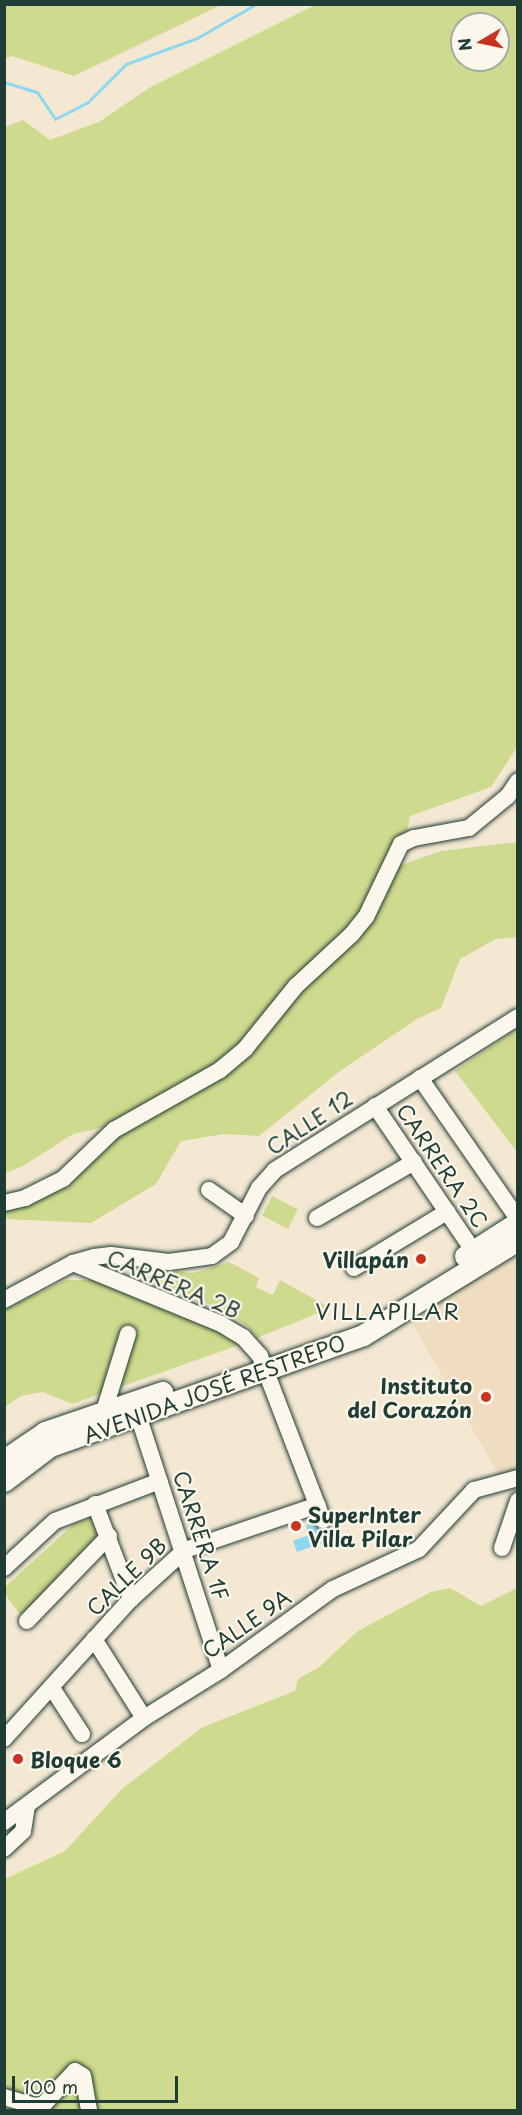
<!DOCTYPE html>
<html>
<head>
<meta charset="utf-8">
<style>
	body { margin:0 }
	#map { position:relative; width:522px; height:2115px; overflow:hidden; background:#f4e8d2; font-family:"Playpen Sans",sans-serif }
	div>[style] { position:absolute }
	.built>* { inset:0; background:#f0ddc0 }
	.green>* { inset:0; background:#ceda8d; transform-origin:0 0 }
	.water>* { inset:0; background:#8fd7f0 }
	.stream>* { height:3px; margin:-1.5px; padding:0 1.5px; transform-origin:1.5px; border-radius:1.5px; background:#8fd7f0 }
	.roads { filter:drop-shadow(0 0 2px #1f3d34) drop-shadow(0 0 2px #1f3d34) }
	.minor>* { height:16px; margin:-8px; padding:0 8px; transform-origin:8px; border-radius:8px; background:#fbf7ec }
	.major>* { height:21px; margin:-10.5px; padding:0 10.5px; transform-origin:10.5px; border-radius:10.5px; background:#fbf7ec }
	.dots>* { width:16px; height:16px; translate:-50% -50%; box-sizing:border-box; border:3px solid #fbf7ec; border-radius:50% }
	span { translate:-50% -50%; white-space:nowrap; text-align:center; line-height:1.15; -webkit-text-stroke:4.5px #fbf7ec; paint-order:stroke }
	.street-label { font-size:21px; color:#1f3d34 }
	.poi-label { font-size:21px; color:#1f3d34; font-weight:700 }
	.right { translate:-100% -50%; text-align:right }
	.left { translate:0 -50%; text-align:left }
	.neighbourhood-label { font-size:22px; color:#1f3d34; letter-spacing:1.5px }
	.frame { position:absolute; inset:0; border:6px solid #1f3d34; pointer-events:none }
	.north { position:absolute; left:450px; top:12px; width:60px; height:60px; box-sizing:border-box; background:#fbf7ec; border:2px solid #a3ada2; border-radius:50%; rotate:261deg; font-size:16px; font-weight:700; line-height:24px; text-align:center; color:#1f3d34 }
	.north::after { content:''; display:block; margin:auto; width:21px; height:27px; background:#c8321e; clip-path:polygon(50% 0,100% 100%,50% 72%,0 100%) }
	.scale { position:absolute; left:12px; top:2076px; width:166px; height:27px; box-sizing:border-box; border:3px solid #1f3d34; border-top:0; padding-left:8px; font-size:18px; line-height:21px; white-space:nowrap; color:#1f3d34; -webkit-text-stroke:4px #fbf7ec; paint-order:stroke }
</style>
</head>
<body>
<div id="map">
	<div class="built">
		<i style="clip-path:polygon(517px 1252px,518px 1478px,506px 1488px,408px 1316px)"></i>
	</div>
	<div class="green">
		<i style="clip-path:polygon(4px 5px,5px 4px,221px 5px,74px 76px,12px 56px,5px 58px)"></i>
		<i style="clip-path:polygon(evenodd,315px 5px,517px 5px,517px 747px,491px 787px,410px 816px,401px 865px,441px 851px,517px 842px,517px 937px,496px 939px,460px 959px,441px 1008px,417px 1019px,340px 1071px,259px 1136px,224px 1134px,181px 1141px,156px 1184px,91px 1223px,5px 1219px,5px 1205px,70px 1185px,128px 1122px,73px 1134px,23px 1166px,5px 1173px,5px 127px,23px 120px,50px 140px,99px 122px,149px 88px,315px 5px,462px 24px,498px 24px,498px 60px,462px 60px,462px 24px)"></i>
		<i style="clip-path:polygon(517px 1029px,517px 1152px,455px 1071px)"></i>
		<i style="left:272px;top:1196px;width:29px;height:22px;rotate:27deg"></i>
		<i style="clip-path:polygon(229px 1262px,259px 1278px,256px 1287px,273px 1295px,280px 1280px,330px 1308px,257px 1338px,248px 1327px,224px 1310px,142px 1278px,171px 1271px,194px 1273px)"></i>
		<i style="clip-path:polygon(66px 1280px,99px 1280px,206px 1323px,242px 1344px,72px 1404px,43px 1392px,21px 1396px,5px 1407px,5px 1309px)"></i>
		<i style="clip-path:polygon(93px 1517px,105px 1536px,24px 1620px,5px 1594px,5px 1587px,74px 1524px)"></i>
		<i style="clip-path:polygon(450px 1588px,481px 1606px,517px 1588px,517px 2110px,5px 2110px,5px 1879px,65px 1851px,123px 1788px,203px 1727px,295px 1691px,298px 1679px,318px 1668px,358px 1631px,431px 1592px)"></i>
	</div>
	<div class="water">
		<i style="clip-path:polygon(320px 1520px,328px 1541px,297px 1552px,293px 1541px,309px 1535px,306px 1525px)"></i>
	</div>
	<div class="stream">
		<i style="left:4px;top:82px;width:34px;rotate:17deg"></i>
		<i style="left:37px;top:92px;width:32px;rotate:56deg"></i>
		<i style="left:55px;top:119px;width:37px;rotate:-27deg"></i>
		<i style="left:88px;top:102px;width:54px;rotate:-45deg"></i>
		<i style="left:126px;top:64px;width:76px;rotate:-20.1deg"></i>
		<i style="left:197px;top:38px;width:68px;rotate:-30deg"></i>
	</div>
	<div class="roads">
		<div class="minor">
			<i style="left:420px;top:1078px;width:172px;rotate:55.2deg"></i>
			<i style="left:375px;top:1106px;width:174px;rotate:55.8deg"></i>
			<i style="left:209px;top:1190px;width:45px;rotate:35.1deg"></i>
			<i style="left:4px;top:1203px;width:22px;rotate:-13deg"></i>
			<i style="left:25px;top:1198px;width:42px;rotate:-26.6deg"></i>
			<i style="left:63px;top:1179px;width:71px;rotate:-43.9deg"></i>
			<i style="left:114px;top:1130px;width:122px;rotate:-29.5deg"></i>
			<i style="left:220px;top:1070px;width:33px;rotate:-40deg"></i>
			<i style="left:245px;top:1049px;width:81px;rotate:-51deg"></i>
			<i style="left:296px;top:986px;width:76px;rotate:-42.9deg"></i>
			<i style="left:352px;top:934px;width:22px;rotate:-51deg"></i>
			<i style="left:366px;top:917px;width:81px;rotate:-64.4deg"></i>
			<i style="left:401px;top:844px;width:14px;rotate:-25deg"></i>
			<i style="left:414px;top:838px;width:56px;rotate:-10.3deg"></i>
			<i style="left:469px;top:828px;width:50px;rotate:-39.4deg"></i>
			<i style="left:508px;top:796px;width:18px;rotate:-56deg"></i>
			<i style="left:317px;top:1218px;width:112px;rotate:-30deg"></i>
			<i style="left:73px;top:1263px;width:160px;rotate:22.4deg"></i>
			<i style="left:221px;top:1324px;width:26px;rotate:31deg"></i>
			<i style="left:243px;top:1337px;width:25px;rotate:48deg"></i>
			<i style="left:260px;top:1356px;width:176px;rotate:69deg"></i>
			<i style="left:354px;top:1268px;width:109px;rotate:-31.1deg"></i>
			<i style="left:4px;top:1300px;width:78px;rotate:-28.2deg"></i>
			<i style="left:73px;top:1263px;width:22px;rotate:-16deg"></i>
			<i style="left:94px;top:1257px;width:17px;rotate:-7deg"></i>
			<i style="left:111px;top:1255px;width:58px;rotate:6.9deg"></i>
			<i style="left:169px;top:1262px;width:43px;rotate:-7.9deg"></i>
			<i style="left:212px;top:1256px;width:24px;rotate:-36deg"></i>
			<i style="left:231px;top:1242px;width:61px;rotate:-62.6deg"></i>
			<i style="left:259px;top:1188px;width:24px;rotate:-48deg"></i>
			<i style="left:275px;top:1170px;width:287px;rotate:-32.2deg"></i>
			<i style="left:104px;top:1411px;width:81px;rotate:-72.7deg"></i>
			<i style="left:138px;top:1415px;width:268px;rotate:72deg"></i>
			<i style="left:95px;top:1504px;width:102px;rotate:69.2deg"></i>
			<i style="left:502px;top:1548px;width:50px;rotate:-71.2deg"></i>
			<i style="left:4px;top:1568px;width:69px;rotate:-42.7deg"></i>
			<i style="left:55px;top:1521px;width:112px;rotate:-20.9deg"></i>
			<i style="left:27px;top:1621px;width:118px;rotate:-46deg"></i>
			<i style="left:94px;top:1639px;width:93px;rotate:57.7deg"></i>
			<i style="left:52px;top:1688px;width:55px;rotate:56.9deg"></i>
			<i style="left:4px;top:1739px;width:189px;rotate:-47.8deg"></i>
			<i style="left:131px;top:1599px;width:73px;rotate:-42.2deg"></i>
			<i style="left:185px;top:1550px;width:140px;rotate:-18.7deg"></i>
			<i style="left:4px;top:1822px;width:174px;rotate:-36.6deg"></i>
			<i style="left:144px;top:1718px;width:91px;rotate:-31.9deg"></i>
			<i style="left:221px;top:1670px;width:138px;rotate:-35.9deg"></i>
			<i style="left:333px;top:1589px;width:95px;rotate:-24.9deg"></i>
			<i style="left:419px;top:1549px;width:81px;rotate:-47deg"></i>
			<i style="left:474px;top:1490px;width:46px;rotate:-15.3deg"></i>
			<i style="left:4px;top:1849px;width:26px;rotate:-43deg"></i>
			<i style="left:23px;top:1831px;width:25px;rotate:-81deg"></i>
			<i style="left:4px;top:2097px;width:32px;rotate:16deg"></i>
			<i style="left:35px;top:2106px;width:9px;rotate:-13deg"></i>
			<i style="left:44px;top:2104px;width:45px;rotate:-46.8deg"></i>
			<i style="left:75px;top:2071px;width:9px;rotate:32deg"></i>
			<i style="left:83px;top:2076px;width:35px;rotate:80deg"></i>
		</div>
		<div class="major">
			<i style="left:465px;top:1256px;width:63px;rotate:-32.7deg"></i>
			<i style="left:4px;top:1460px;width:50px;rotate:-34.3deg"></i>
			<i style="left:45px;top:1432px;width:124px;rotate:-18.9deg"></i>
			<i style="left:4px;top:1481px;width:58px;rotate:-37.3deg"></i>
			<i style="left:50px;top:1446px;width:332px;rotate:-19.5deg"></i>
			<i style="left:363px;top:1335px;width:182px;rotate:-31.5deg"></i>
		</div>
	</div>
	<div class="dots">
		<i style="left:421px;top:1259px;background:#c8321e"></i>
		<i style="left:486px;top:1397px;background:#c8321e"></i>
		<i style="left:296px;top:1526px;background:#c8321e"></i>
		<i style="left:18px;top:1759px;background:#c8321e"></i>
	</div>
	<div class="street-label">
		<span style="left:309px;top:1122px;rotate:-33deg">CALLE 12</span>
		<span style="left:443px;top:1165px;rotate:56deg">CARRERA 2C</span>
		<span style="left:174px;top:1283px;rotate:23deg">CARRERA 2B</span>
		<span style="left:214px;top:1388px;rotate:-20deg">AVENIDA JOSÉ RESTREPO</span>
		<span style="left:202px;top:1535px;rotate:72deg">CARRERA 1F</span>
		<span style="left:126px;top:1576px;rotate:-44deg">CALLE 9B</span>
		<span style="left:246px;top:1623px;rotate:-35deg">CALLE 9A</span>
	</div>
	<div class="poi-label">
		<span class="right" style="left:409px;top:1259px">Villapán</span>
		<span class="right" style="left:472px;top:1397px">Instituto<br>del Corazón</span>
		<span class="left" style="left:308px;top:1526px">SuperInter<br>Villa Pilar</span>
		<span class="left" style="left:30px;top:1759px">Bloque 6</span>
	</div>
	<div class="neighbourhood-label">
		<span style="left:388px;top:1311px">VILLAPILAR</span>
	</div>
	<div class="frame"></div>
	<div class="north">N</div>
	<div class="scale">100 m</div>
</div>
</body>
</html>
